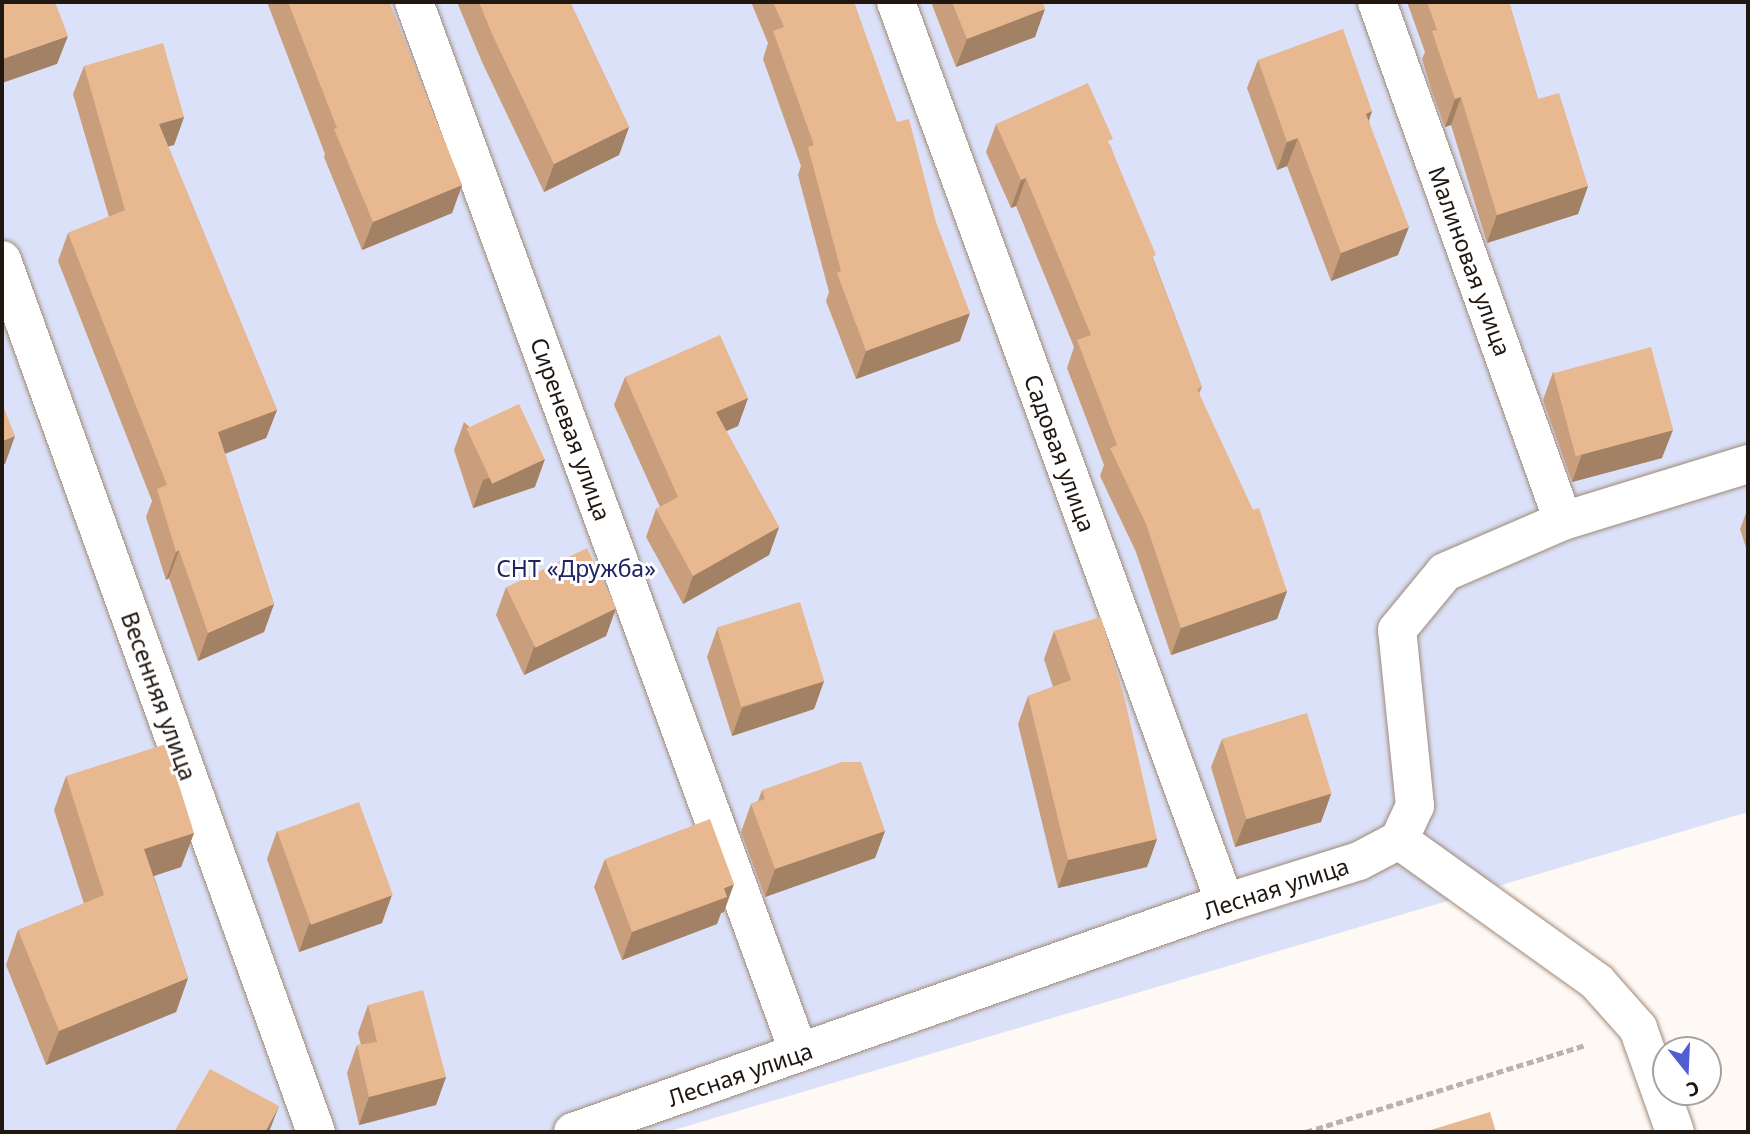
<!DOCTYPE html>
<html>
<head>
<meta charset="utf-8">
<style>
	body { margin:0 }
	#map { position:relative; width:1750px; height:1134px; overflow:hidden; background:#fef9f5; font-family:"Noto Sans",sans-serif }
	div>[style] { position:absolute }
	.green>* { inset:0; background:#dbe1f9 }
	.path>* { height:4.5px; margin-top:-2.25px; transform-origin:0; background:repeating-linear-gradient(90deg,#b9b3ae 0 7px,transparent 0 10.5px) }
	.roads { filter:drop-shadow(0 0 2px #a08977) drop-shadow(0 0 2px #a08977) }
	.street>* { height:38px; margin:-19px; padding:0 19px; transform-origin:19px; border-radius:19px; background:#fff }
	.wall>* { inset:0; background:#c89e7c }
	.shaded-wall>* { inset:0; background:#a28165 }
	.building>* { inset:0; background:#e8b890; transform-origin:0 0 }
	span { translate:-50% -50%; white-space:nowrap; text-align:center; line-height:1.15; -webkit-text-stroke:6px #fff; paint-order:stroke }
	.street-label { font-size:23px; color:#1f1710 }
	.park-label { font-size:23px; color:#1f2562 }
	.frame { position:absolute; inset:0; border:4px solid #1f1710; pointer-events:none }
	.north { position:absolute; left:1652px; top:1036px; width:70px; height:70px; box-sizing:border-box; background:#fff; border:2px solid #a5a29f; border-radius:50%; rotate:162deg; font-size:19px; font-weight:700; line-height:28px; text-align:center; color:#1f1710 }
	.north::after { content:''; display:block; margin:auto; width:24px; height:32px; background:#505dd3; clip-path:polygon(50% 0,100% 100%,50% 72%,0 100%) }
</style>
</head>
<body>
<div id="map">
	<div class="green">
		<i style="clip-path:polygon(2px 2px,1748px 2px,1748px 812px,667px 1132px,2px 1132px)"></i>
	</div>
	<div class="path">
		<i style="left:1306px;top:1132px;width:293px;rotate:-17.3deg"></i>
	</div>
	<div class="roads">
		<div class="street">
			<i style="left:414px;top:2px;width:1119px;rotate:69.88deg"></i>
			<i style="left:896px;top:2px;width:959px;rotate:69.94deg"></i>
			<i style="left:1377px;top:2px;width:551px;rotate:70.28deg"></i>
			<i style="left:2px;top:260px;width:927px;rotate:70.2deg"></i>
			<i style="left:1399px;top:840px;width:244px;rotate:35.6deg"></i>
			<i style="left:1597px;top:982px;width:62px;rotate:48.3deg"></i>
			<i style="left:1638px;top:1028px;width:110px;rotate:70.4deg"></i>
			<i style="left:573px;top:1132px;width:691px;rotate:-19.35deg"></i>
			<i style="left:1225px;top:903px;width:140px;rotate:-17.4deg"></i>
			<i style="left:1359px;top:861px;width:45px;rotate:-27.7deg"></i>
			<i style="left:1399px;top:840px;width:38px;rotate:-65deg"></i>
			<i style="left:1415px;top:806px;width:177px;rotate:-95.8deg"></i>
			<i style="left:1397px;top:630px;width:75px;rotate:-50.4deg"></i>
			<i style="left:1445px;top:572px;width:129px;rotate:-23.4deg"></i>
			<i style="left:1563px;top:521px;width:194px;rotate:-17.1deg"></i>
		</div>
	</div>
	<div class="wall">
		<i style="clip-path:polygon(267px 2px,389px 2px,462px 185px,452px 213px,362px 250px,324px 157px,325px 154px)"></i>
		<i style="clip-path:polygon(457px 2px,570px 2px,629px 127px,619px 155px,544px 192px,482px 62px)"></i>
		<i style="clip-path:polygon(751px 2px,854px 2px,960px 341px,856px 379px,826px 301px,829px 292px,798px 175px,801px 166px,763px 59px,768px 43px)"></i>
		<i style="clip-path:polygon(931px 2px,1043px 2px,1035px 37px,956px 67px)"></i>
		<i style="clip-path:polygon(1407px 2px,1509px 2px,1538px 99px,1588px 186px,1578px 214px,1487px 243px,1451px 125px,1445px 127px,1432px 92px,1422px 59px,1425px 52px)"></i>
		<i style="clip-path:polygon(1258px 60px,1372px 111px,1369px 121px,1398px 255px,1331px 281px,1287px 166px,1277px 170px,1247px 88px)"></i>
		<i style="clip-path:polygon(84px 66px,184px 117px,174px 145px,168px 146px,277px 410px,266px 438px,225px 454px,274px 604px,264px 632px,198px 661px,169px 578px,166px 580px,146px 517px,152px 501px,58px 261px,68px 233px,109px 217px,73px 94px)"></i>
		<i style="clip-path:polygon(996px 124px,1110px 145px,1202px 387px,1199px 394px,1287px 591px,1277px 619px,1171px 655px,1136px 552px,1100px 476px,1104px 465px,1067px 368px,1074px 347px,1016px 206px,1011px 208px,986px 152px)"></i>
		<i style="clip-path:polygon(1553px 372px,1662px 458px,1572px 482px,1543px 400px)"></i>
		<i style="clip-path:polygon(625px 377px,748px 398px,738px 426px,726px 431px,779px 527px,769px 555px,683px 604px,646px 537px,656px 509px,660px 507px,614px 405px)"></i>
		<i style="clip-path:polygon(464px 422px,535px 487px,473px 508px,454px 450px)"></i>
		<i style="clip-path:polygon(1748px 508px,1748px 554px,1740px 529px)"></i>
		<i style="clip-path:polygon(506px 587px,616px 608px,606px 636px,524px 675px,496px 615px)"></i>
		<i style="clip-path:polygon(717px 629px,824px 681px,814px 709px,732px 736px,707px 657px)"></i>
		<i style="clip-path:polygon(1054px 631px,1157px 839px,1147px 867px,1058px 888px,1018px 724px,1028px 696px,1053px 687px,1044px 659px)"></i>
		<i style="clip-path:polygon(1222px 739px,1331px 794px,1321px 822px,1235px 847px,1211px 767px)"></i>
		<i style="clip-path:polygon(66px 776px,194px 833px,181px 867px,154px 876px,188px 978px,176px 1012px,46px 1065px,6px 965px,18px 930px,84px 904px,54px 810px)"></i>
		<i style="clip-path:polygon(762px 790px,885px 831px,875px 858px,765px 897px,741px 832px,751px 804px,758px 801px)"></i>
		<i style="clip-path:polygon(277px 831px,382px 923px,299px 952px,267px 859px)"></i>
		<i style="clip-path:polygon(605px 859px,724px 912px,721px 913px,717px 924px,622px 960px,594px 887px)"></i>
		<i style="clip-path:polygon(368px 1005px,446px 1077px,436px 1105px,359px 1125px,347px 1073px,357px 1045px,361px 1045px,358px 1033px)"></i>
	</div>
	<div class="shaded-wall">
		<i style="clip-path:polygon(1045px 9px,1035px 37px,956px 67px,967px 39px)"></i>
		<i style="clip-path:polygon(68px 36px,57px 64px,2px 83px,2px 59px)"></i>
		<i style="clip-path:polygon(1461px 97px,1451px 125px,1445px 127px,1455px 99px)"></i>
		<i style="clip-path:polygon(1372px 111px,1362px 139px,1366px 114px)"></i>
		<i style="clip-path:polygon(184px 117px,174px 145px,148px 152px,159px 124px)"></i>
		<i style="clip-path:polygon(629px 127px,619px 155px,544px 192px,554px 164px)"></i>
		<i style="clip-path:polygon(1298px 138px,1287px 166px,1277px 170px,1287px 142px)"></i>
		<i style="clip-path:polygon(1026px 178px,1016px 206px,1011px 208px,1021px 180px)"></i>
		<i style="clip-path:polygon(462px 185px,452px 213px,362px 250px,373px 222px)"></i>
		<i style="clip-path:polygon(1588px 186px,1578px 214px,1487px 243px,1497px 215px)"></i>
		<i style="clip-path:polygon(1409px 227px,1398px 255px,1331px 281px,1341px 253px)"></i>
		<i style="clip-path:polygon(970px 313px,960px 341px,856px 379px,866px 351px)"></i>
		<i style="clip-path:polygon(748px 398px,738px 426px,706px 440px,716px 412px)"></i>
		<i style="clip-path:polygon(277px 410px,266px 438px,208px 460px,218px 432px)"></i>
		<i style="clip-path:polygon(1673px 430px,1662px 458px,1572px 482px,1582px 454px)"></i>
		<i style="clip-path:polygon(15px 436px,5px 464px,2px 465px,2px 441px)"></i>
		<i style="clip-path:polygon(545px 459px,535px 487px,473px 508px,483px 480px)"></i>
		<i style="clip-path:polygon(779px 527px,769px 555px,683px 604px,693px 576px)"></i>
		<i style="clip-path:polygon(179px 550px,169px 578px,166px 580px,176px 552px)"></i>
		<i style="clip-path:polygon(1287px 591px,1277px 619px,1171px 655px,1181px 628px)"></i>
		<i style="clip-path:polygon(274px 604px,264px 632px,198px 661px,208px 633px)"></i>
		<i style="clip-path:polygon(616px 608px,606px 636px,524px 675px,534px 647px)"></i>
		<i style="clip-path:polygon(824px 681px,814px 709px,732px 736px,742px 708px)"></i>
		<i style="clip-path:polygon(1331px 794px,1321px 822px,1235px 847px,1246px 819px)"></i>
		<i style="clip-path:polygon(885px 831px,875px 858px,765px 897px,775px 869px)"></i>
		<i style="clip-path:polygon(194px 833px,181px 867px,132px 883px,144px 849px)"></i>
		<i style="clip-path:polygon(1157px 839px,1147px 867px,1058px 888px,1068px 860px)"></i>
		<i style="clip-path:polygon(734px 884px,724px 912px,721px 913px,717px 924px,622px 960px,632px 932px,724px 888px)"></i>
		<i style="clip-path:polygon(392px 895px,382px 923px,299px 952px,309px 924px)"></i>
		<i style="clip-path:polygon(188px 978px,176px 1012px,46px 1065px,59px 1031px)"></i>
		<i style="clip-path:polygon(446px 1077px,436px 1105px,359px 1125px,369px 1097px)"></i>
		<i style="clip-path:polygon(279px 1106px,269px 1132px,265px 1132px)"></i>
	</div>
	<div class="building">
		<i style="clip-path:polygon(2px 2px,55px 2px,68px 36px,2px 59px)"></i>
		<i style="clip-path:polygon(288px 2px,389px 2px,462px 185px,373px 222px,334px 129px,337px 128px)"></i>
		<i style="clip-path:polygon(479px 2px,570px 2px,629px 127px,554px 164px,492px 34px)"></i>
		<i style="clip-path:polygon(773px 2px,854px 2px,897px 122px,909px 119px,936px 222px,970px 313px,866px 351px,837px 273px,841px 271px,808px 147px,814px 145px,773px 31px,784px 27px)"></i>
		<i style="clip-path:polygon(952px 2px,1043px 2px,1045px 9px,967px 39px)"></i>
		<i style="clip-path:polygon(1427px 2px,1509px 2px,1538px 99px,1559px 93px,1588px 186px,1497px 215px,1461px 97px,1455px 99px,1443px 64px,1432px 31px,1437px 30px)"></i>
		<i style="clip-path:polygon(1343px 29px,1372px 111px,1366px 114px,1409px 227px,1341px 253px,1298px 138px,1287px 142px,1258px 60px)"></i>
		<i style="clip-path:polygon(163px 43px,184px 117px,159px 124px,277px 410px,218px 432px,274px 604px,208px 633px,179px 550px,176px 552px,157px 489px,167px 485px,68px 233px,125px 210px,84px 66px)"></i>
		<i style="clip-path:polygon(1088px 83px,1113px 139px,1108px 141px,1156px 255px,1152px 257px,1202px 387px,1197px 389px,1253px 510px,1259px 508px,1287px 591px,1181px 628px,1146px 524px,1110px 448px,1117px 445px,1077px 340px,1091px 335px,1026px 178px,1021px 180px,996px 124px)"></i>
		<i style="clip-path:polygon(720px 335px,748px 398px,716px 412px,779px 527px,693px 576px,656px 509px,678px 497px,625px 377px)"></i>
		<i style="left:1651px;top:347px;width:86px;height:101px;rotate:75deg"></i>
		<i style="clip-path:polygon(2px 403px,15px 436px,2px 441px)"></i>
		<i style="left:519px;top:404px;width:61px;height:58px;rotate:65deg"></i>
		<i style="left:587px;top:548px;width:67px;height:90px;rotate:64deg"></i>
		<i style="left:800px;top:602px;width:83px;height:87px;rotate:73deg"></i>
		<i style="clip-path:polygon(1101px 617px,1124px 696px,1157px 839px,1068px 860px,1028px 696px,1071px 680px,1054px 631px)"></i>
		<i style="left:1307px;top:713px;width:84px;height:89px;rotate:73deg"></i>
		<i style="clip-path:polygon(166px 744px,194px 833px,144px 849px,188px 978px,59px 1031px,18px 930px,104px 895px,66px 776px)"></i>
		<i style="clip-path:polygon(842px 762px,861px 762px,885px 831px,775px 869px,751px 804px,765px 799px,762px 790px)"></i>
		<i style="left:359px;top:802px;width:99px;height:87px;rotate:70deg"></i>
		<i style="clip-path:polygon(710px 819px,734px 884px,724px 888px,727px 897px,632px 932px,605px 859px)"></i>
		<i style="clip-path:polygon(423px 990px,446px 1077px,369px 1097px,357px 1045px,377px 1042px,368px 1005px)"></i>
		<i style="clip-path:polygon(210px 1069px,279px 1106px,265px 1132px,174px 1132px)"></i>
		<i style="clip-path:polygon(1490px 1112px,1496px 1132px,1424px 1132px)"></i>
	</div>
	<div class="street-label">
		<span style="left:1470px;top:261px;rotate:70deg">Малиновая улица</span>
		<span style="left:571px;top:429px;rotate:70deg">Сиреневая улица</span>
		<span style="left:1060px;top:453px;rotate:70deg">Садовая улица</span>
		<span style="left:159px;top:696px;rotate:70deg">Весенняя улица</span>
		<span style="left:1276px;top:888px;rotate:-18deg">Лесная улица</span>
		<span style="left:740px;top:1074px;rotate:-19deg">Лесная улица</span>
	</div>
	<div class="park-label">
		<span style="left:576px;top:568px">СНТ «Дружба»</span>
	</div>
	<div class="frame"></div>
	<div class="north">С</div>
</div>
</body>
</html>
